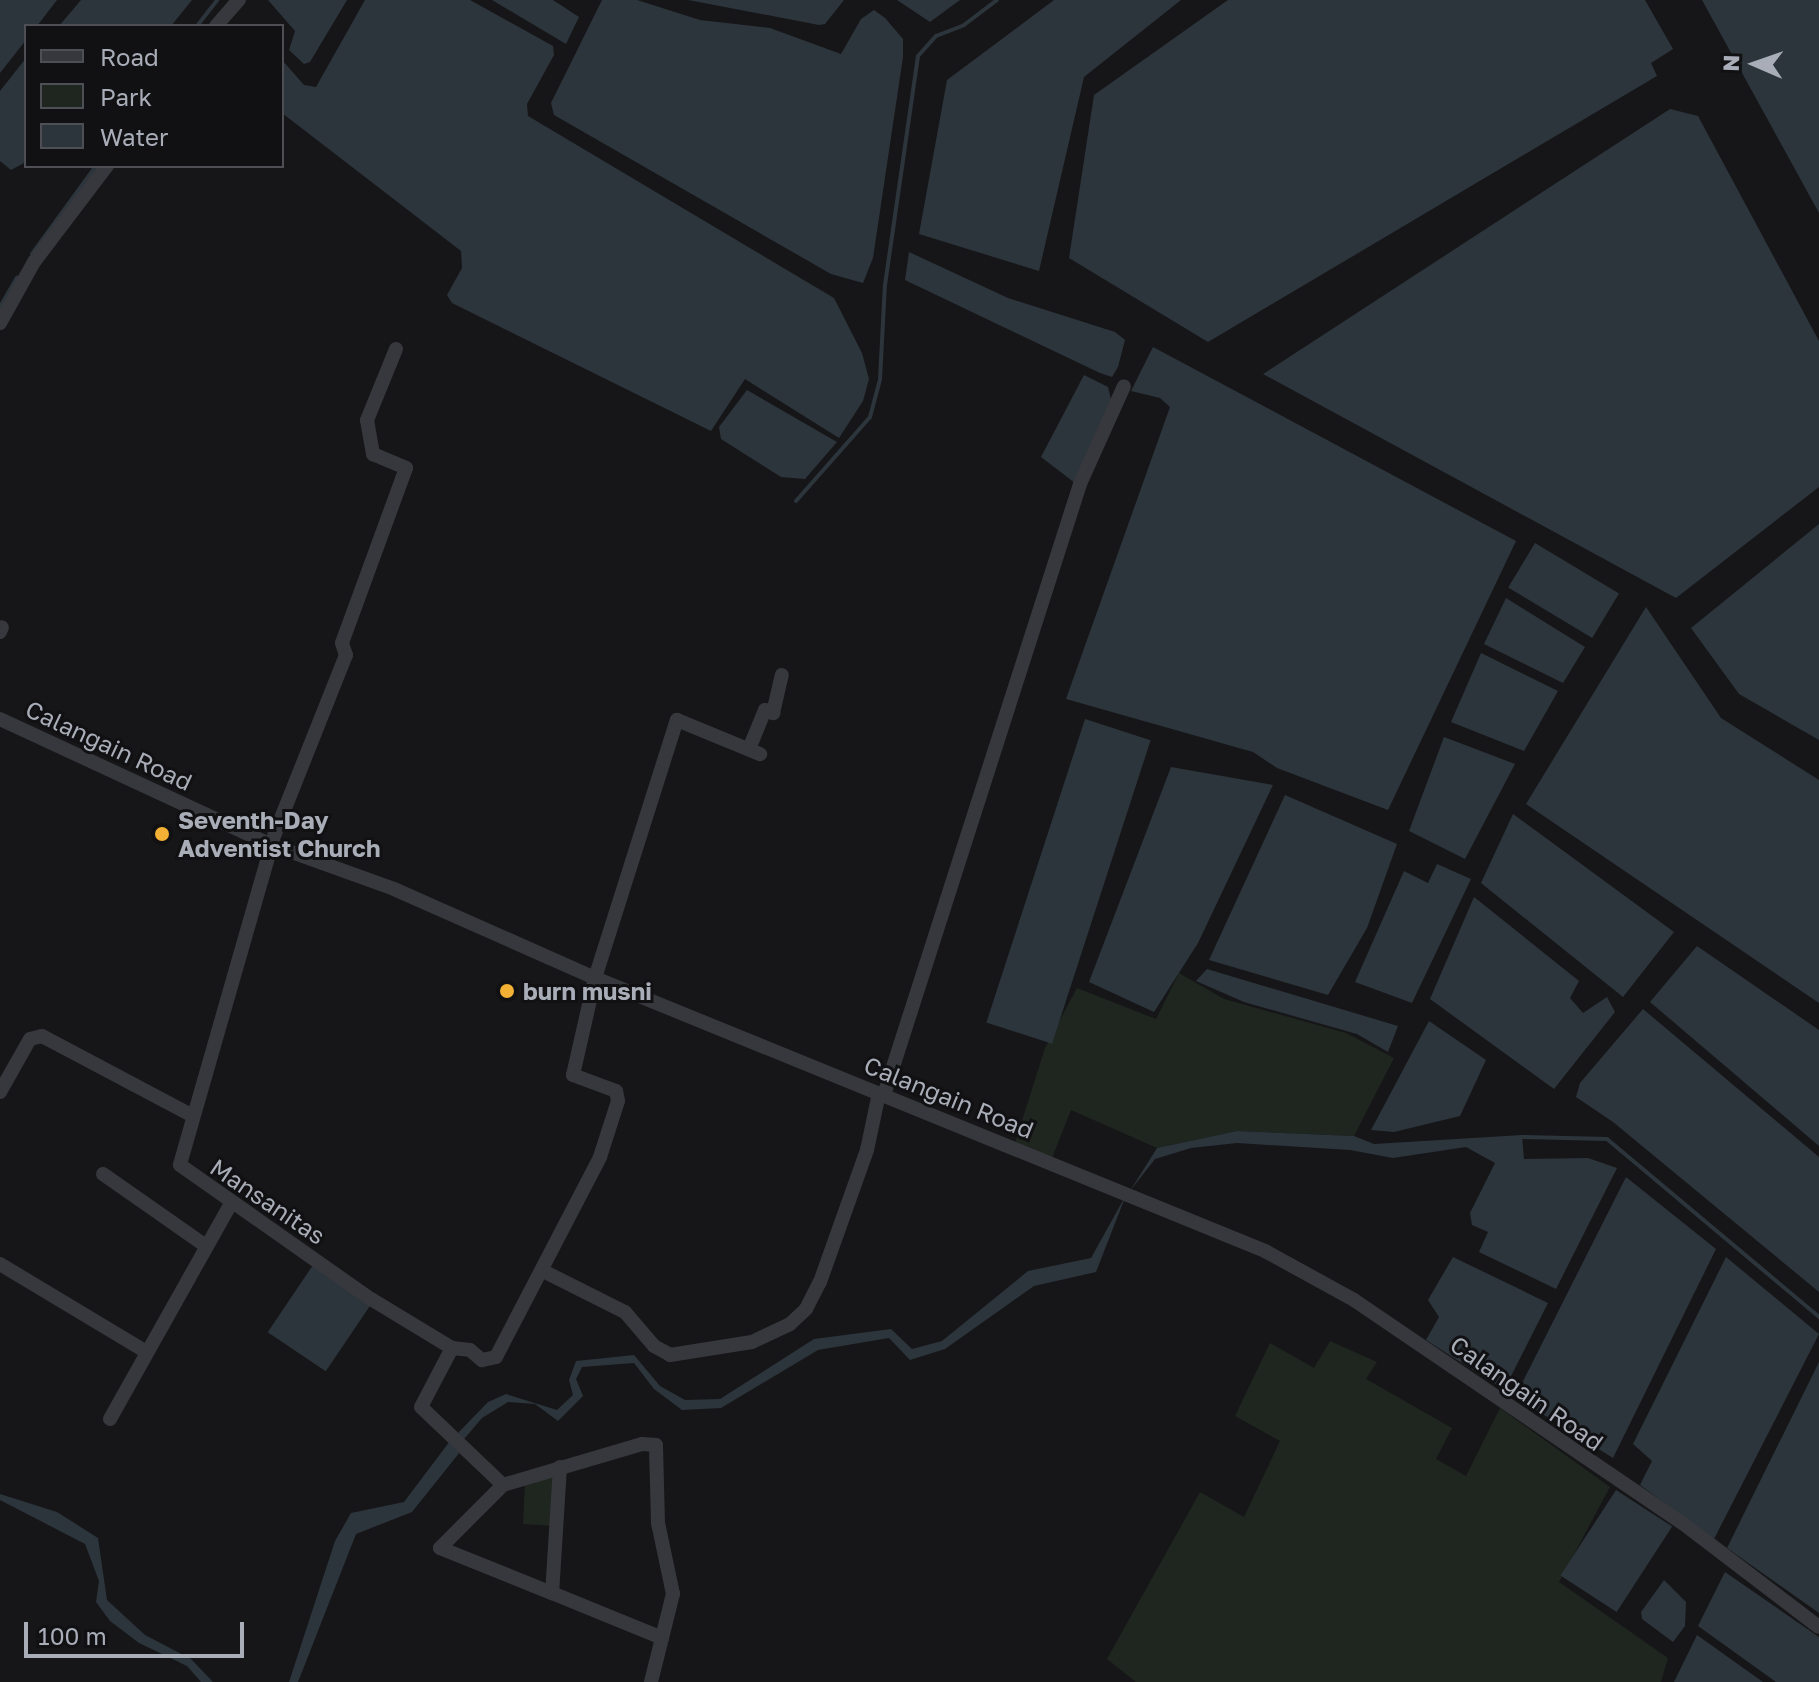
<!DOCTYPE html>
<html>
<head>
<meta charset="utf-8">
<style>
	body { margin:0 }
	#map { position:relative; width:1819px; height:1682px; overflow:hidden; background:#161618; font-family:"Golos Text",sans-serif }
	div>[style] { position:absolute }
	.green>* { inset:0; background:#1e261f }
	.water>* { inset:0; background:#2c353c; transform-origin:0 0 }
	.stream>* { height:4px; margin:-2px; padding:0 2px; transform-origin:2px; border-radius:2px; background:#2c353c }
	.minor>* { height:14px; margin:-7px; padding:0 7px; transform-origin:7px; border-radius:7px; background:#37383d }
	.dots>* { width:22px; height:22px; translate:-50% -50%; box-sizing:border-box; border:4px solid #111113; border-radius:50% }
	span { translate:-50% -50%; white-space:nowrap; text-align:center; line-height:1.15; -webkit-text-stroke:6px #111113; paint-order:stroke }
	.street-label { font-size:24px; color:#a8adb8 }
	.poi-label { font-size:24px; color:#a8adb8; font-weight:700 }
	.left { translate:0 -50%; text-align:left }
	.legend { position:absolute; left:24px; top:24px; width:260px; height:144px; box-sizing:border-box; background:#111113; border:2px solid #4d4f55; margin:0; padding:10px 14px; list-style:none; font-size:24px; color:#a8adb8 }
	.legend li { display:flex; align-items:center; gap:16px; height:40px }
	.legend b { width:40px; border:2px solid #4d4f55 }
	.north { position:absolute; left:1715px; top:24px; width:80px; height:80px; -webkit-text-stroke:6px #111113; paint-order:stroke; rotate:272deg; font-size:22px; font-weight:700; line-height:32px; text-align:center; color:#a8adb8 }
	.north::after { content:''; display:block; margin:auto; width:28px; height:36px; background:#a8adb8; clip-path:polygon(50% 0,100% 100%,50% 72%,0 100%) }
	.scale { position:absolute; left:24px; top:1622px; width:220px; height:36px; box-sizing:border-box; border:4px solid #a8adb8; border-top:0; padding-left:10px; font-size:24px; line-height:28px; white-space:nowrap; color:#a8adb8; -webkit-text-stroke:6px #111113; paint-order:stroke }
</style>
</head>
<body>
<div id="map">
	<div class="green">
		<i style="clip-path:polygon(1179px 973px,1224px 999px,1346px 1033px,1394px 1058px,1354px 1136px,1237px 1131px,1157px 1148px,1071px 1110px,1052px 1158px,1015px 1143px,1045px 1048px,1077px 988px,1156px 1019px)"></i>
		<i style="clip-path:polygon(1330px 1341px,1377px 1362px,1366px 1379px,1452px 1428px,1436px 1459px,1466px 1476px,1500px 1408px,1610px 1487px,1559px 1582px,1668px 1658px,1661px 1682px,1136px 1682px,1107px 1659px,1200px 1492px,1244px 1517px,1280px 1441px,1235px 1416px,1270px 1343px,1314px 1368px)"></i>
		<i style="clip-path:polygon(557px 1470px,554px 1526px,523px 1524px,525px 1480px)"></i>
	</div>
	<div class="water">
		<i style="clip-path:polygon(0 0,57px 0,37px 26px,26px 26px,26px 40px,0 73px)"></i>
		<i style="clip-path:polygon(81px 0,192px 0,171px 26px,59px 26px)"></i>
		<i style="clip-path:polygon(268px 0,347px 0,310px 62px,304px 64px,289px 50px,295px 31px)"></i>
		<i style="clip-path:polygon(365px 0,470px 0,553px 46px,554px 55px,527px 104px,528px 116px,834px 298px,862px 353px,869px 379px,863px 401px,839px 438px,745px 379px,711px 431px,452px 303px,447px 295px,462px 268px,461px 251px,282px 113px,282px 60px,304px 85px,316px 87px)"></i>
		<i style="clip-path:polygon(492px 0,553px 0,579px 17px,566px 44px)"></i>
		<i style="clip-path:polygon(602px 0,637px 0,700px 20px,770px 28px,841px 54px,861px 19px,874px 10px,885px 18px,903px 39px,903px 57px,873px 258px,863px 283px,831px 274px,554px 115px,551px 103px)"></i>
		<i style="clip-path:polygon(688px 0,844px 0,825px 24px,819px 25px)"></i>
		<i style="clip-path:polygon(897px 0,960px 0,930px 22px)"></i>
		<i style="clip-path:polygon(1054px 0,1181px 0,1084px 77px,1039px 271px,919px 234px,947px 80px)"></i>
		<i style="clip-path:polygon(1228px 0,1645px 0,1673px 49px,1651px 63px,1657px 76px,1208px 342px,1069px 258px,1094px 95px)"></i>
		<i style="clip-path:polygon(1702px 0,1819px 0,1819px 213px)"></i>
		<i style="clip-path:polygon(26px 58px,26px 162px,11px 170px,0 161px,0 91px)"></i>
		<i style="clip-path:polygon(1670px 109px,1698px 116px,1819px 341px,1819px 487px,1676px 598px,1263px 374px)"></i>
		<i style="clip-path:polygon(909px 252px,1008px 298px,1115px 332px,1125px 340px,1118px 367px,1112px 377px,1100px 373px,905px 280px)"></i>
		<i style="clip-path:polygon(1153px 347px,1516px 541px,1388px 810px,1277px 768px,1253px 752px,1066px 699px,1170px 407px,1160px 398px,1131px 391px)"></i>
		<i style="clip-path:polygon(1084px 375px,1108px 387px,1111px 399px,1075px 483px,1041px 457px)"></i>
		<i style="clip-path:polygon(747px 390px,837px 442px,805px 479px,781px 477px,721px 439px,719px 427px)"></i>
		<i style="clip-path:polygon(1819px 524px,1819px 740px,1739px 694px,1691px 628px)"></i>
		<i style="left:1535px;top:543px;width:98px;height:52px;rotate:31deg"></i>
		<i style="clip-path:polygon(1506px 598px,1585px 647px,1563px 683px,1484px 644px)"></i>
		<i style="clip-path:polygon(1646px 607px,1721px 718px,1819px 780px,1819px 1003px,1526px 804px)"></i>
		<i style="clip-path:polygon(1481px 653px,1558px 691px,1524px 751px,1451px 722px)"></i>
		<i style="left:1085px;top:719px;width:69px;height:319px;rotate:18deg"></i>
		<i style="clip-path:polygon(1444px 737px,1515px 764px,1465px 859px,1409px 831px)"></i>
		<i style="clip-path:polygon(1171px 767px,1273px 785px,1198px 943px,1154px 1012px,1089px 982px)"></i>
		<i style="clip-path:polygon(1285px 795px,1397px 844px,1367px 928px,1328px 995px,1209px 960px)"></i>
		<i style="clip-path:polygon(1513px 814px,1674px 932px,1623px 997px,1481px 883px)"></i>
		<i style="clip-path:polygon(1437px 864px,1471px 879px,1412px 1003px,1355px 982px,1404px 871px,1428px 883px)"></i>
		<i style="clip-path:polygon(1474px 897px,1579px 981px,1570px 998px,1583px 1013px,1607px 997px,1615px 1012px,1554px 1089px,1430px 999px)"></i>
		<i style="clip-path:polygon(1697px 946px,1819px 1030px,1819px 1146px,1650px 1002px)"></i>
		<i style="clip-path:polygon(1207px 969px,1398px 1026px,1388px 1052px,1357px 1034px,1244px 1002px,1196px 981px)"></i>
		<i style="clip-path:polygon(1643px 1009px,1819px 1157px,1819px 1292px,1613px 1122px,1576px 1097px,1580px 1083px)"></i>
		<i style="clip-path:polygon(1429px 1021px,1486px 1060px,1460px 1116px,1394px 1132px,1371px 1130px)"></i>
		<i style="clip-path:polygon(1237px 1131px,1354px 1136px,1374px 1144px,1522px 1135px,1524px 1159px,1588px 1158px,1617px 1168px,1556px 1289px,1479px 1252px,1488px 1232px,1472px 1225px,1470px 1213px,1495px 1163px,1466px 1147px,1393px 1158px,1350px 1150px,1237px 1143px,1191px 1148px,1155px 1159px,1130px 1191px,1157px 1148px)"></i>
		<i style="clip-path:polygon(1626px 1177px,1716px 1249px,1613px 1458px,1515px 1397px)"></i>
		<i style="clip-path:polygon(1126px 1195px,1096px 1272px,1034px 1286px,945px 1349px,910px 1360px,889px 1338px,818px 1350px,721px 1408px,682px 1410px,654px 1389px,634px 1363px,582px 1367px,576px 1379px,583px 1396px,558px 1421px,535px 1404px,508px 1402px,482px 1418px,464px 1439px,458px 1433px,488px 1402px,506px 1394px,557px 1410px,573px 1395px,569px 1380px,576px 1361px,634px 1355px,660px 1386px,685px 1400px,720px 1399px,814px 1339px,891px 1329px,912px 1349px,942px 1341px,1028px 1271px,1091px 1258px)"></i>
		<i style="clip-path:polygon(1453px 1257px,1548px 1303px,1504px 1390px,1426px 1340px,1439px 1317px,1428px 1300px)"></i>
		<i style="clip-path:polygon(1726px 1257px,1819px 1334px,1714px 1539px,1640px 1485px,1652px 1461px,1633px 1444px)"></i>
		<i style="left:313px;top:1265px;width:70px;height:81px;rotate:34deg"></i>
		<i style="clip-path:polygon(1819px 1362px,1819px 1613px,1727px 1548px)"></i>
		<i style="clip-path:polygon(453px 1437px,464px 1447px,412px 1512px,356px 1534px,298px 1682px,289px 1682px,335px 1541px,351px 1513px,404px 1502px)"></i>
		<i style="left:1616px;top:1490px;width:67px;height:102px;rotate:33deg"></i>
		<i style="clip-path:polygon(0 1494px,57px 1512px,98px 1538px,107px 1600px,145px 1635px,191px 1659px,213px 1682px,201px 1682px,187px 1666px,139px 1643px,110px 1621px,96px 1602px,99px 1581px,85px 1544px,0 1500px)"></i>
		<i style="clip-path:polygon(1725px 1572px,1819px 1637px,1819px 1682px,1776px 1682px,1698px 1626px)"></i>
		<i style="clip-path:polygon(1664px 1580px,1686px 1602px,1685px 1626px,1673px 1642px,1642px 1619px,1641px 1612px)"></i>
		<i style="clip-path:polygon(1697px 1635px,1763px 1682px,1674px 1682px)"></i>
	</div>
	<div class="stream">
		<i style="left:197px;top:26px;width:33px;rotate:-52deg"></i>
		<i style="left:32px;top:254px;width:109px;rotate:-54deg"></i>
		<i style="left:0;top:307px;width:34px;rotate:-60deg"></i>
		<i style="left:796px;top:501px;width:112px;rotate:-48.6deg"></i>
		<i style="left:870px;top:417px;width:39px;rotate:-75deg"></i>
		<i style="left:880px;top:379px;width:94px;rotate:-87deg"></i>
		<i style="left:885px;top:285px;width:231px;rotate:-81.8deg"></i>
		<i style="left:918px;top:56px;width:27px;rotate:-48deg"></i>
		<i style="left:936px;top:36px;width:30px;rotate:-21deg"></i>
		<i style="left:964px;top:25px;width:41px;rotate:-37.1deg"></i>
		<i style="left:1521px;top:1137px;width:86px;rotate:1.3deg"></i>
		<i style="left:1607px;top:1139px;width:277px;rotate:40deg"></i>
	</div>
	<div class="minor">
		<i style="left:216px;top:26px;width:35px;rotate:-49deg"></i>
		<i style="left:0;top:323px;width:70px;rotate:-60.9deg"></i>
		<i style="left:34px;top:262px;width:121px;rotate:-52.8deg"></i>
		<i style="left:396px;top:349px;width:77px;rotate:112.2deg"></i>
		<i style="left:367px;top:420px;width:35px;rotate:80deg"></i>
		<i style="left:373px;top:454px;width:36px;rotate:23deg"></i>
		<i style="left:406px;top:468px;width:186px;rotate:110.1deg"></i>
		<i style="left:342px;top:643px;width:13px;rotate:72deg"></i>
		<i style="left:346px;top:655px;width:192px;rotate:111.7deg"></i>
		<i style="left:275px;top:833px;width:345px;rotate:106deg"></i>
		<i style="left:180px;top:1165px;width:233px;rotate:35.1deg"></i>
		<i style="left:371px;top:1299px;width:95px;rotate:31.2deg"></i>
		<i style="left:0;top:632px;width:5px;rotate:-68deg"></i>
		<i style="left:0;top:719px;width:300px;rotate:24.9deg"></i>
		<i style="left:272px;top:845px;width:130px;rotate:19.8deg"></i>
		<i style="left:394px;top:889px;width:220px;rotate:23.9deg"></i>
		<i style="left:595px;top:978px;width:723px;rotate:22.17deg"></i>
		<i style="left:1265px;top:1251px;width:102px;rotate:28.8deg"></i>
		<i style="left:1354px;top:1300px;width:395px;rotate:34.2deg"></i>
		<i style="left:1681px;top:1522px;width:173px;rotate:37.3deg"></i>
		<i style="left:749px;top:749px;width:42px;rotate:-67.7deg"></i>
		<i style="left:765px;top:710px;width:9px;rotate:21deg"></i>
		<i style="left:773px;top:713px;width:39px;rotate:-77deg"></i>
		<i style="left:0;top:1092px;width:61px;rotate:-60.5deg"></i>
		<i style="left:30px;top:1039px;width:12px;rotate:-14deg"></i>
		<i style="left:42px;top:1036px;width:169px;rotate:27.9deg"></i>
		<i style="left:884px;top:1095px;width:642px;rotate:-72.21deg"></i>
		<i style="left:1080px;top:484px;width:107px;rotate:-65.8deg"></i>
		<i style="left:103px;top:1174px;width:126px;rotate:35deg"></i>
		<i style="left:0;top:1264px;width:169px;rotate:31deg"></i>
		<i style="left:543px;top:1271px;width:92px;rotate:26.6deg"></i>
		<i style="left:625px;top:1312px;width:45px;rotate:49.5deg"></i>
		<i style="left:654px;top:1346px;width:18px;rotate:29deg"></i>
		<i style="left:670px;top:1355px;width:83px;rotate:-9deg"></i>
		<i style="left:752px;top:1342px;width:42px;rotate:-25.3deg"></i>
		<i style="left:790px;top:1324px;width:22px;rotate:-43deg"></i>
		<i style="left:806px;top:1309px;width:30px;rotate:-63deg"></i>
		<i style="left:820px;top:1282px;width:140px;rotate:-70.4deg"></i>
		<i style="left:867px;top:1150px;width:58px;rotate:-78.1deg"></i>
		<i style="left:110px;top:1419px;width:248px;rotate:-60.7deg"></i>
		<i style="left:560px;top:1467px;width:126px;rotate:93.6deg"></i>
		<i style="left:552px;top:1593px;width:119px;rotate:22.2deg"></i>
		<i style="left:503px;top:1485px;width:89px;rotate:135deg"></i>
		<i style="left:440px;top:1548px;width:121px;rotate:21.9deg"></i>
		<i style="left:651px;top:1682px;width:91px;rotate:-76deg"></i>
		<i style="left:673px;top:1594px;width:73px;rotate:-101.9deg"></i>
		<i style="left:658px;top:1523px;width:78px;rotate:-91.5deg"></i>
		<i style="left:656px;top:1445px;width:14px;rotate:-176deg"></i>
		<i style="left:642px;top:1444px;width:145px;rotate:163.6deg"></i>
		<i style="left:503px;top:1485px;width:113px;rotate:-136.4deg"></i>
		<i style="left:421px;top:1407px;width:67px;rotate:-62.3deg"></i>
		<i style="left:452px;top:1348px;width:18px;rotate:6deg"></i>
		<i style="left:470px;top:1350px;width:16px;rotate:40deg"></i>
		<i style="left:482px;top:1360px;width:14px;rotate:-12deg"></i>
		<i style="left:496px;top:1357px;width:225px;rotate:-62.5deg"></i>
		<i style="left:600px;top:1157px;width:59px;rotate:-72.2deg"></i>
		<i style="left:618px;top:1101px;width:10px;rotate:-101deg"></i>
		<i style="left:616px;top:1091px;width:46px;rotate:-159.6deg"></i>
		<i style="left:573px;top:1075px;width:99px;rotate:-77.2deg"></i>
		<i style="left:595px;top:978px;width:271px;rotate:-72.4deg"></i>
		<i style="left:677px;top:720px;width:90px;rotate:22.3deg"></i>
	</div>
	<div class="dots">
		<i style="left:162px;top:834px;background:#f2b134"></i>
		<i style="left:507px;top:991px;background:#f2b134"></i>
	</div>
	<div class="street-label">
		<span style="left:109px;top:745px;rotate:25deg">Calangain Road</span>
		<span style="left:949px;top:1097px;rotate:22deg">Calangain Road</span>
		<span style="left:268px;top:1201px;rotate:34deg">Mansanitas</span>
		<span style="left:1527px;top:1393px;rotate:35deg">Calangain Road</span>
	</div>
	<div class="poi-label">
		<span class="left" style="left:178px;top:834px">Seventh-Day<br>Adventist Church</span>
		<span class="left" style="left:523px;top:991px">burn musni</span>
	</div>
	<ul class="legend">
	<li><b style="height:10px;background:#37383d"></b>Road</li>
	<li><b style="height:22px;background:#1e261f"></b>Park</li>
	<li><b style="height:22px;background:#2c353c"></b>Water</li>
	</ul>
	<div class="north">N</div>
	<div class="scale">100 m</div>
</div>
</body>
</html>
